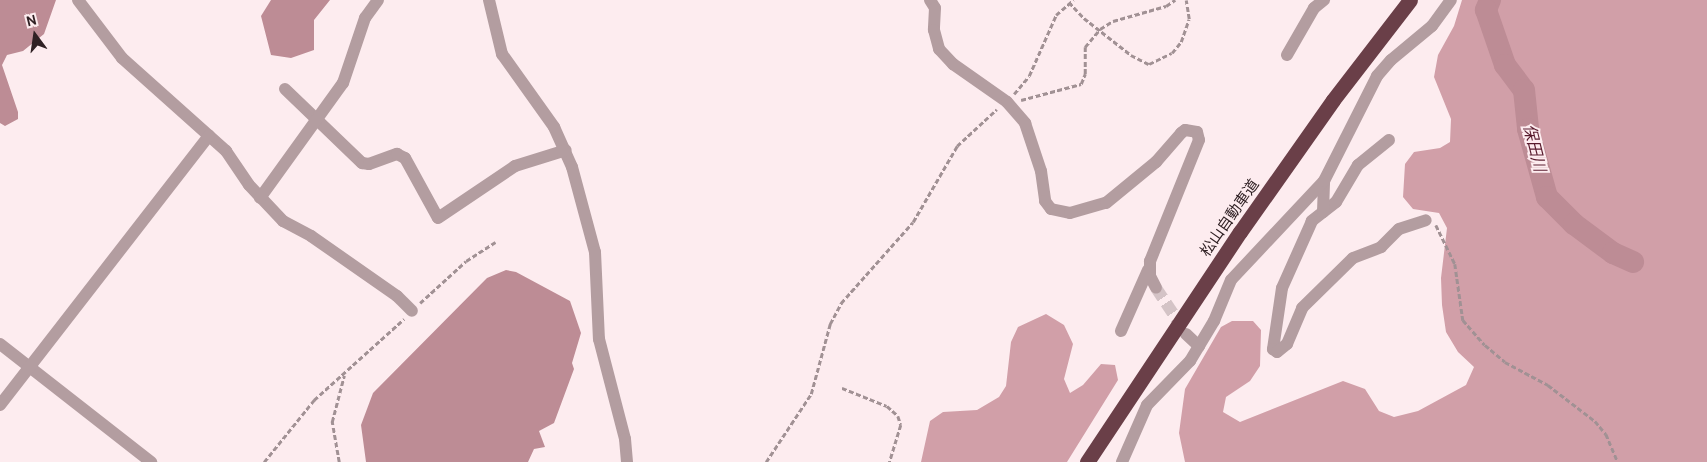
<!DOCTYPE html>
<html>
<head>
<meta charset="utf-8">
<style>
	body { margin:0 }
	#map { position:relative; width:1707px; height:462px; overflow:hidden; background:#fdecef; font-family:Cabin,"Noto Sans JP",sans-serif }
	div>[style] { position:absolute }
	.forest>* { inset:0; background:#d19fa8 }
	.water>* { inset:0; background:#bd8c95 }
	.river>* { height:22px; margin:-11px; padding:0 11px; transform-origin:11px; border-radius:11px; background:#bd8c95 }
	.minor-tunnel>* { height:12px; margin-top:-6px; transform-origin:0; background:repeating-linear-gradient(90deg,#d4c3c6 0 12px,transparent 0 18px) }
	.path>* { height:2.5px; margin-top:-1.25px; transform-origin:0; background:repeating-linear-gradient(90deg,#a19194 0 5px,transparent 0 7.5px) }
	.minor>* { height:12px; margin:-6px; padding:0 6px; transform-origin:6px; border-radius:6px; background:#b39da0 }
	.motorway>* { height:15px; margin:-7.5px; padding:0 7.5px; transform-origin:7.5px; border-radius:7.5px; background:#6a3f48 }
	span { translate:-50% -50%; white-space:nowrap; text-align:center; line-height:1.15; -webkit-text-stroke:4px #fdecef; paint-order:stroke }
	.street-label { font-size:15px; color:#302124 }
	.water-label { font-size:16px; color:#581b2d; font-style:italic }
	.north { position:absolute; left:10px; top:10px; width:50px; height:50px; -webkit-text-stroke:4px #fdecef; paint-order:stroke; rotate:346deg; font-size:14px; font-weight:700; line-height:20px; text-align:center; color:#302124 }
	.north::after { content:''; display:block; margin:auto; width:18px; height:22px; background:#302124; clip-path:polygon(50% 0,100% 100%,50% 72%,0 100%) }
</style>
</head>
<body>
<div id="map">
	<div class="forest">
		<i style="clip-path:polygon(1462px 0,1707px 0,1707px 462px,1185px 462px,1179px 433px,1185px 389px,1221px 327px,1232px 321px,1253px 321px,1261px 330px,1260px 366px,1250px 381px,1226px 397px,1223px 412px,1240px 422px,1343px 381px,1365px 389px,1379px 411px,1394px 417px,1418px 411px,1466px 385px,1474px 367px,1458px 352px,1446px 332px,1442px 305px,1441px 278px,1447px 228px,1439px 213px,1413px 209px,1403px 197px,1405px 164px,1414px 152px,1440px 148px,1450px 142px,1451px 119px,1434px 77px,1438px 55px,1454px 26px)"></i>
		<i style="clip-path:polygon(1046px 314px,1064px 325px,1073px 344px,1064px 379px,1070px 393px,1083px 385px,1101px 364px,1115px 365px,1118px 380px,1067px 462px,921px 462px,930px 421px,943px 412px,977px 410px,999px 397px,1006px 386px,1011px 342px,1018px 327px)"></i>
	</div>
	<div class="water">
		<i style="clip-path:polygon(0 0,56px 0,44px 34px,23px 51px,7px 55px,2px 65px,18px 112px,18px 119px,5px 126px,0 123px)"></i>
		<i style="clip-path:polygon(271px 0,330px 0,314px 20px,314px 50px,291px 58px,271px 55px,261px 16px)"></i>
		<i style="clip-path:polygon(506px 270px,516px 272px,570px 301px,581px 333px,572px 363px,574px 369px,554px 423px,539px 431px,545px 447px,534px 449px,528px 462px,366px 462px,361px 425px,373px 393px,487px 278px)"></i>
	</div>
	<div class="river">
		<i style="left:1490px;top:0;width:11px;rotate:112deg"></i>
		<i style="left:1486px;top:10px;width:58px;rotate:70.9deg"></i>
		<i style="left:1505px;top:65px;width:31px;rotate:53deg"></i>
		<i style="left:1524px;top:90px;width:39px;rotate:84deg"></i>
		<i style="left:1528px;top:129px;width:71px;rotate:74.4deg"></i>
		<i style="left:1547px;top:197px;width:38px;rotate:45deg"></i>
		<i style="left:1574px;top:224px;width:49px;rotate:36.6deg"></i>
		<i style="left:1613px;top:253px;width:22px;rotate:24deg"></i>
	</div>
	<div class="minor-tunnel">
		<i style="left:1156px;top:288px;width:50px;rotate:56.3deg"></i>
	</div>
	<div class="path">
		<i style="left:1069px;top:2px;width:22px;rotate:47deg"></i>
		<i style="left:1084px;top:18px;width:60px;rotate:38.2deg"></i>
		<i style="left:1131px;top:55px;width:20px;rotate:27deg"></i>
		<i style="left:1149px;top:64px;width:25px;rotate:-26deg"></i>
		<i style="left:1172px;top:53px;width:14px;rotate:-51deg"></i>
		<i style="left:1181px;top:42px;width:24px;rotate:-71deg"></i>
		<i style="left:1189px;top:19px;width:19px;rotate:-99deg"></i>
		<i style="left:1014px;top:94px;width:23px;rotate:-50deg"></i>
		<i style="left:1029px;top:76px;width:67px;rotate:-66.1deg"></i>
		<i style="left:1056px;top:15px;width:23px;rotate:-41deg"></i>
		<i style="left:1021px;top:100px;width:62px;rotate:-14.9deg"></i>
		<i style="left:1081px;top:84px;width:11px;rotate:-68deg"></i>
		<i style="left:1085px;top:74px;width:27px;rotate:-90deg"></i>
		<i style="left:1085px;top:47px;width:23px;rotate:-50deg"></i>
		<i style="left:1100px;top:29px;width:15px;rotate:-32deg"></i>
		<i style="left:1113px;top:21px;width:55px;rotate:-15.8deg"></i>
		<i style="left:1166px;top:6px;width:11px;rotate:-34deg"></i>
		<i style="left:1436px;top:225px;width:43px;rotate:64deg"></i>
		<i style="left:1455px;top:264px;width:57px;rotate:81.9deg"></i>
		<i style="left:1463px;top:320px;width:33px;rotate:49deg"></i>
		<i style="left:1485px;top:345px;width:26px;rotate:40deg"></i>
		<i style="left:1505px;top:362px;width:49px;rotate:28.1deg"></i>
		<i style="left:1548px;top:385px;width:59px;rotate:37.5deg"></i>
		<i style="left:1595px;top:421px;width:17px;rotate:50deg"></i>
		<i style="left:1606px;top:434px;width:30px;rotate:67deg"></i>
		<i style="left:420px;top:303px;width:62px;rotate:-42.4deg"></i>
		<i style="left:466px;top:261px;width:35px;rotate:-33deg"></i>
		<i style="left:842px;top:388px;width:48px;rotate:21.8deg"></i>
		<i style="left:887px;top:406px;width:15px;rotate:42deg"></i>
		<i style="left:898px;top:416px;width:9px;rotate:72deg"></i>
		<i style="left:901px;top:425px;width:39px;rotate:107deg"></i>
		<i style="left:264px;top:462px;width:80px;rotate:-51.1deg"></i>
		<i style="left:314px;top:400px;width:121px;rotate:-42deg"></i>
		<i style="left:339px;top:462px;width:41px;rotate:-99.9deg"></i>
		<i style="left:332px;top:422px;width:48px;rotate:-75.4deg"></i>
		<i style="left:766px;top:462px;width:82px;rotate:-56.5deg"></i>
		<i style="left:811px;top:394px;width:73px;rotate:-74.8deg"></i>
		<i style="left:830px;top:324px;width:24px;rotate:-62deg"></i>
		<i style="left:841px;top:303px;width:108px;rotate:-48.4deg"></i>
		<i style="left:913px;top:222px;width:88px;rotate:-59.9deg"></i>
		<i style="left:957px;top:146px;width:54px;rotate:-42.8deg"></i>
	</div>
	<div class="minor">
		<i style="left:78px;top:0;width:73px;rotate:52.8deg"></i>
		<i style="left:122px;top:58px;width:140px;rotate:41.8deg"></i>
		<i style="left:226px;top:151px;width:41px;rotate:55.9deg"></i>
		<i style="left:249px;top:185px;width:50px;rotate:46.6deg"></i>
		<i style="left:283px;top:221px;width:32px;rotate:28deg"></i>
		<i style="left:311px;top:236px;width:105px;rotate:34.9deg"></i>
		<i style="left:397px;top:296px;width:21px;rotate:45deg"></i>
		<i style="left:489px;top:0;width:56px;rotate:76.5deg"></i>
		<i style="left:502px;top:54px;width:90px;rotate:54.5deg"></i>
		<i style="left:554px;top:127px;width:44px;rotate:65.8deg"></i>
		<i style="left:572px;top:167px;width:88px;rotate:74.9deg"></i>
		<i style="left:595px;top:252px;width:87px;rotate:87.4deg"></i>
		<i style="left:599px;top:339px;width:103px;rotate:75.4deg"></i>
		<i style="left:625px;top:439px;width:23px;rotate:85deg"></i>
		<i style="left:930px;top:0;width:9px;rotate:58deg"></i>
		<i style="left:935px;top:8px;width:22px;rotate:93deg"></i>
		<i style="left:934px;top:30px;width:20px;rotate:75deg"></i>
		<i style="left:939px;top:49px;width:21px;rotate:47deg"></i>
		<i style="left:953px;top:64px;width:66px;rotate:35.1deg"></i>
		<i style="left:1007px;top:102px;width:28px;rotate:49deg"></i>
		<i style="left:1025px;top:123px;width:51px;rotate:71.6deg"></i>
		<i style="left:1041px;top:171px;width:30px;rotate:82deg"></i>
		<i style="left:1045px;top:201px;width:10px;rotate:53deg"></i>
		<i style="left:1051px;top:209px;width:19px;rotate:12deg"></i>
		<i style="left:1070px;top:213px;width:37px;rotate:-16deg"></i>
		<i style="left:1106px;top:203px;width:65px;rotate:-39.4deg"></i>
		<i style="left:1156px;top:162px;width:38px;rotate:-49deg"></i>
		<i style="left:1181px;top:133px;width:5px;rotate:-37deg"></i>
		<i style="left:1185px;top:130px;width:12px;rotate:9deg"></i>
		<i style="left:1197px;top:132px;width:8px;rotate:76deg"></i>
		<i style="left:1199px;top:140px;width:131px;rotate:112deg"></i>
		<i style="left:1150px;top:261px;width:15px;rotate:90deg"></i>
		<i style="left:1150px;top:276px;width:13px;rotate:63deg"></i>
		<i style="left:1287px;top:55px;width:54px;rotate:-60.1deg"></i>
		<i style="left:1314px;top:8px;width:13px;rotate:-39deg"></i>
		<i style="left:285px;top:89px;width:107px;rotate:43.9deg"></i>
		<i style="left:362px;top:163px;width:7px;rotate:8deg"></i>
		<i style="left:369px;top:164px;width:30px;rotate:-20deg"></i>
		<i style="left:397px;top:154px;width:9px;rotate:27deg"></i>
		<i style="left:405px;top:158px;width:68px;rotate:61.2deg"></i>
		<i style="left:438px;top:218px;width:93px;rotate:-34deg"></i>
		<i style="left:515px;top:166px;width:53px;rotate:-17.4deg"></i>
		<i style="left:1389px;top:140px;width:40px;rotate:141deg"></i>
		<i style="left:1358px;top:165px;width:43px;rotate:120.7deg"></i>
		<i style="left:1336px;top:202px;width:31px;rotate:142deg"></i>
		<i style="left:1312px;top:221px;width:73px;rotate:114.1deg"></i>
		<i style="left:1282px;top:288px;width:62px;rotate:98.4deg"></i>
		<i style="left:1273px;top:349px;width:5px;rotate:37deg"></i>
		<i style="left:1277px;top:352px;width:13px;rotate:-39deg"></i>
		<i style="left:1287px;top:344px;width:39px;rotate:-67deg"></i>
		<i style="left:1302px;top:308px;width:71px;rotate:-44.4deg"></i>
		<i style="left:1353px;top:258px;width:30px;rotate:-21deg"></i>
		<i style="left:1381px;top:247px;width:25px;rotate:-45deg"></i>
		<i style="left:1399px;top:229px;width:28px;rotate:-18deg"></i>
		<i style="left:260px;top:198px;width:142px;rotate:-54.2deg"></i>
		<i style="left:343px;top:83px;width:69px;rotate:-71.3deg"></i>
		<i style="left:365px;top:18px;width:22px;rotate:-54deg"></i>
		<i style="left:1323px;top:212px;width:31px;rotate:-88deg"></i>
		<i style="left:1121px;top:331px;width:67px;rotate:-66.1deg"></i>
		<i style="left:1186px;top:334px;width:18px;rotate:43deg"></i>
		<i style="left:0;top:344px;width:192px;rotate:38deg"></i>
		<i style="left:0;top:405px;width:341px;rotate:-52.2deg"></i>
		<i style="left:1122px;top:462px;width:62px;rotate:-66.3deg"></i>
		<i style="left:1147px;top:405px;width:62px;rotate:-45.7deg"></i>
		<i style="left:1190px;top:361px;width:47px;rotate:-59deg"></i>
		<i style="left:1214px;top:321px;width:44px;rotate:-67.5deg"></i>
		<i style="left:1231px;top:280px;width:136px;rotate:-46.8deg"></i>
		<i style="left:1324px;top:181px;width:118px;rotate:-63.2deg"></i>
		<i style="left:1377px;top:76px;width:21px;rotate:-49deg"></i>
		<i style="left:1391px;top:60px;width:53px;rotate:-39.7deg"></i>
		<i style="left:1432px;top:26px;width:32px;rotate:-54deg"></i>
	</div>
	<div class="motorway">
		<i style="left:1087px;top:462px;width:276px;rotate:-56.4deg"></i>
		<i style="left:1240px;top:232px;width:161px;rotate:-54.8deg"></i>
		<i style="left:1333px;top:100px;width:126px;rotate:-52.4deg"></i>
	</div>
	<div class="street-label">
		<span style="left:1230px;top:218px;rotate:-55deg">松山自動車道</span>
	</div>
	<div class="water-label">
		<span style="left:1534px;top:148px;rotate:76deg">保田川</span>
	</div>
	<div class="north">N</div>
</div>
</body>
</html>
